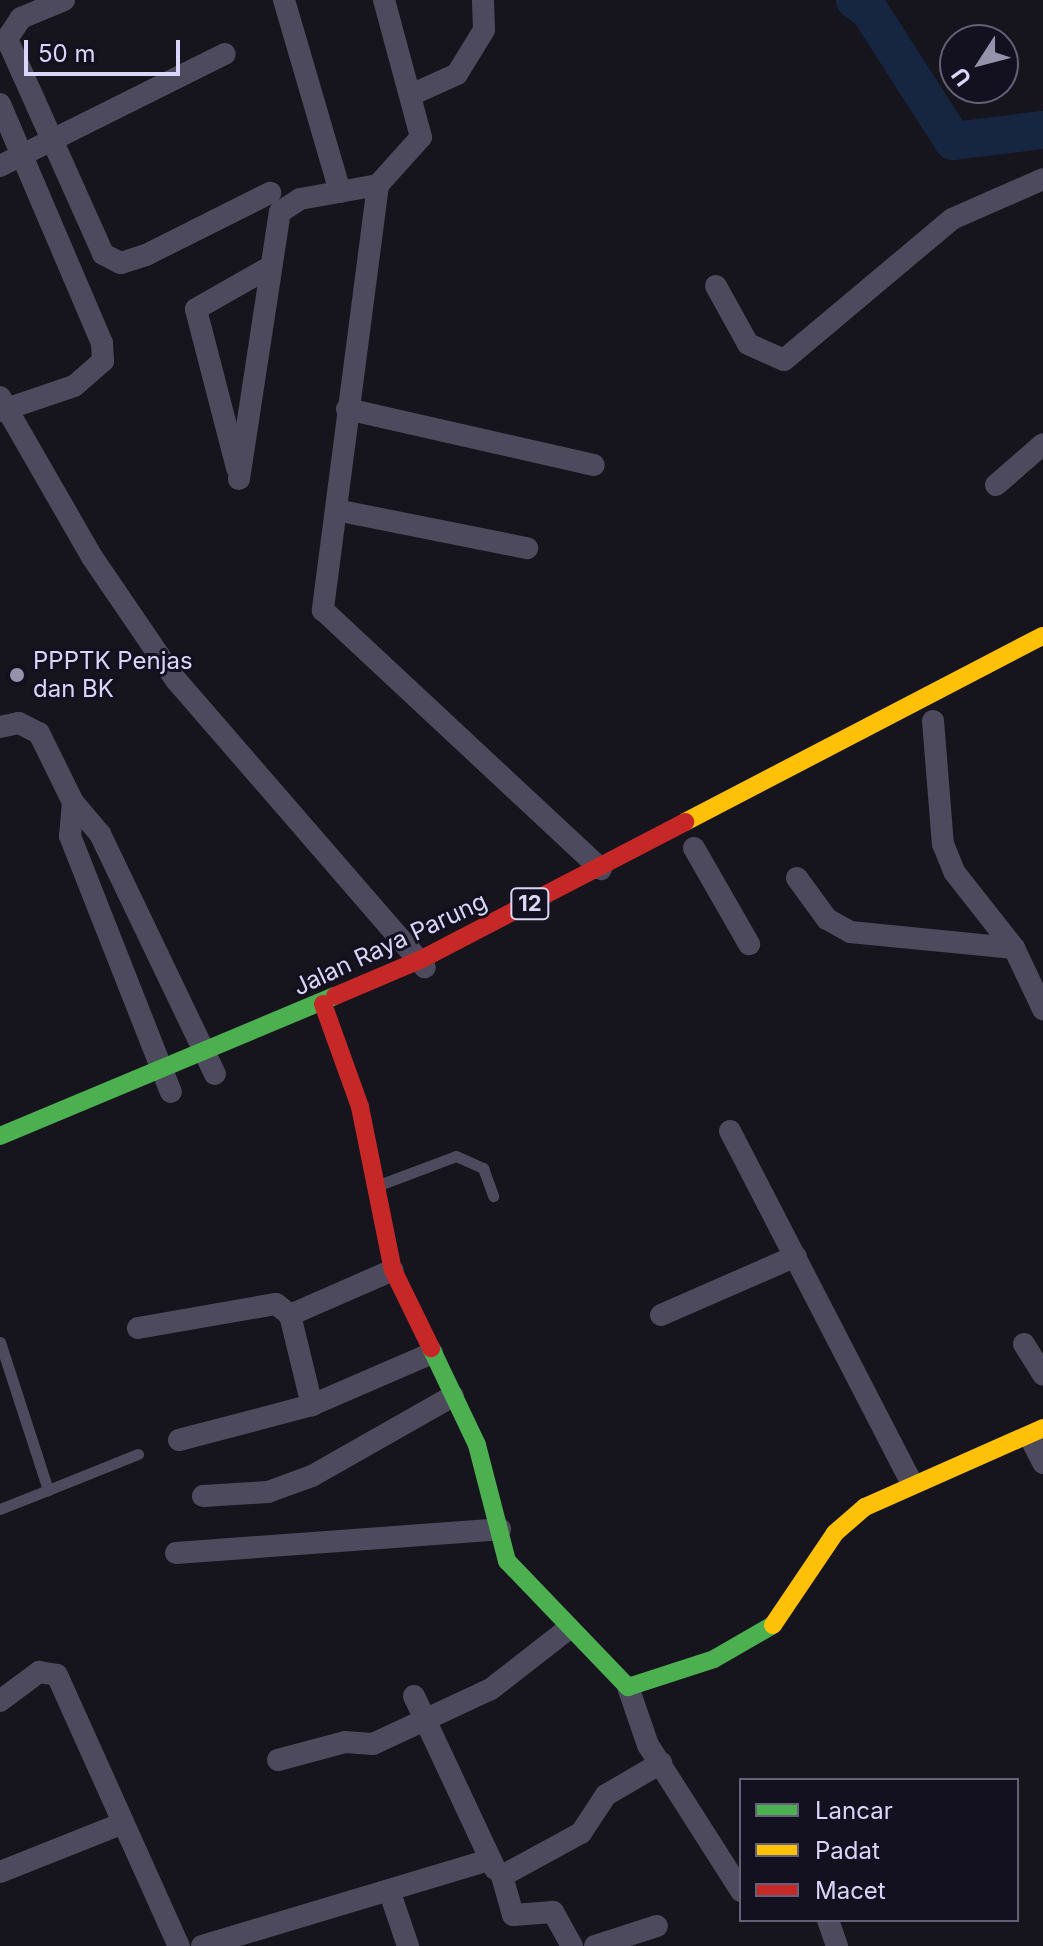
<!DOCTYPE html>
<html>
<head>
<meta charset="utf-8">
<style>
	body { margin:0 }
	#map { position:relative; width:1043px; height:1946px; overflow:hidden; background:#16141c; font-family:Inter,sans-serif }
	div>[style] { position:absolute }
	.river>* { height:38px; margin:-19px; padding:0 19px; transform-origin:19px; border-radius:19px; background:#162641 }
	.lane>* { height:11px; margin:-5.5px; padding:0 5.5px; transform-origin:5.5px; border-radius:5.5px; background:#4c4a5c }
	.street>* { height:22px; margin:-11px; padding:0 11px; transform-origin:11px; border-radius:11px; background:#4c4a5c }
	.fast>* { height:18px; margin:-9px; padding:0 9px; transform-origin:9px; border-radius:9px; background:#4caf50 }
	.slow>* { height:18px; margin:-9px; padding:0 9px; transform-origin:9px; border-radius:9px; background:#ffc107 }
	.jam>* { height:18px; margin:-9px; padding:0 9px; transform-origin:9px; border-radius:9px; background:#c62828 }
	.dots>* { width:22px; height:22px; translate:-50% -50%; box-sizing:border-box; border:4px solid #131120; border-radius:50% }
	span { translate:-50% -50%; white-space:nowrap; text-align:center; line-height:1.15; -webkit-text-stroke:6px #131120; paint-order:stroke }
	.shield-label span { padding:2px 6px; background:#131120; border:2px solid; border-radius:6px; -webkit-text-stroke-width:0 }
	.shield-label { font-size:22px; color:#dad6f9; font-weight:700 }
	.poi-label { font-size:24px; color:#dad6f9 }
	.left { translate:0 -50%; text-align:left }
	.street-label { font-size:24px; color:#dad6f9 }
	.legend { position:absolute; left:739px; top:1778px; width:280px; height:144px; box-sizing:border-box; background:#131120; border:2px solid #636077; margin:0; padding:10px 14px; list-style:none; font-size:24px; color:#dad6f9 }
	.legend li { display:flex; align-items:center; gap:16px; height:40px }
	.legend b { width:40px; border:2px solid #636077 }
	.north { position:absolute; left:939px; top:24px; width:80px; height:80px; box-sizing:border-box; background:#131120; border:2px solid #636077; border-radius:50%; rotate:234deg; font-size:22px; font-weight:700; line-height:32px; text-align:center; color:#dad6f9 }
	.north::after { content:''; display:block; margin:auto; width:28px; height:36px; background:#9592ac; clip-path:polygon(50% 0,100% 100%,50% 72%,0 100%) }
	.scale { position:absolute; left:24px; top:40px; width:156px; height:36px; box-sizing:border-box; border:4px solid #dad6f9; border-top:0; padding-left:10px; font-size:24px; line-height:28px; white-space:nowrap; color:#dad6f9; -webkit-text-stroke:6px #131120; paint-order:stroke }
</style>
</head>
<body>
<div id="map">
	<div class="river">
		<i style="left:855px;top:0;width:17px;rotate:36deg"></i>
		<i style="left:869px;top:10px;width:156px;rotate:57.3deg"></i>
		<i style="left:953px;top:141px;width:91px;rotate:-7deg"></i>
	</div>
	<div class="lane">
		<i style="left:379px;top:1185px;width:82px;rotate:-20.6deg"></i>
		<i style="left:456px;top:1156px;width:30px;rotate:24deg"></i>
		<i style="left:483px;top:1168px;width:30px;rotate:70deg"></i>
		<i style="left:0;top:1342px;width:156px;rotate:72deg"></i>
		<i style="left:48px;top:1490px;width:97px;rotate:-21.8deg"></i>
		<i style="left:0;top:1509px;width:52px;rotate:-21.6deg"></i>
	</div>
	<div class="street">
		<i style="left:64px;top:0;width:47px;rotate:157.3deg"></i>
		<i style="left:21px;top:18px;width:25px;rotate:124deg"></i>
		<i style="left:7px;top:39px;width:235px;rotate:65.9deg"></i>
		<i style="left:103px;top:254px;width:20px;rotate:27deg"></i>
		<i style="left:121px;top:263px;width:26px;rotate:-18deg"></i>
		<i style="left:146px;top:255px;width:139px;rotate:-26.6deg"></i>
		<i style="left:284px;top:0;width:200px;rotate:73.7deg"></i>
		<i style="left:413px;top:94px;width:48px;rotate:-24.4deg"></i>
		<i style="left:457px;top:74px;width:52px;rotate:-58.5deg"></i>
		<i style="left:484px;top:30px;width:30px;rotate:-92deg"></i>
		<i style="left:0;top:104px;width:260px;rotate:66.9deg"></i>
		<i style="left:102px;top:343px;width:18px;rotate:87deg"></i>
		<i style="left:103px;top:361px;width:38px;rotate:139deg"></i>
		<i style="left:74px;top:386px;width:78px;rotate:161.3deg"></i>
		<i style="left:0;top:166px;width:251px;rotate:-26.5deg"></i>
		<i style="left:378px;top:185px;width:429px;rotate:97.4deg"></i>
		<i style="left:323px;top:610px;width:380px;rotate:43deg"></i>
		<i style="left:716px;top:286px;width:66px;rotate:61.1deg"></i>
		<i style="left:748px;top:344px;width:39px;rotate:24deg"></i>
		<i style="left:784px;top:360px;width:219px;rotate:-40deg"></i>
		<i style="left:952px;top:219px;width:99px;rotate:-23.7deg"></i>
		<i style="left:0;top:397px;width:185px;rotate:60.1deg"></i>
		<i style="left:92px;top:557px;width:149px;rotate:55.7deg"></i>
		<i style="left:176px;top:680px;width:380px;rotate:49.1deg"></i>
		<i style="left:347px;top:409px;width:253px;rotate:12.8deg"></i>
		<i style="left:237px;top:468px;width:164px;rotate:-104.5deg"></i>
		<i style="left:196px;top:309px;width:85px;rotate:-29.6deg"></i>
		<i style="left:239px;top:479px;width:270px;rotate:-81.3deg"></i>
		<i style="left:280px;top:212px;width:24px;rotate:-33deg"></i>
		<i style="left:300px;top:199px;width:79px;rotate:-10.2deg"></i>
		<i style="left:378px;top:185px;width:64px;rotate:-48.1deg"></i>
		<i style="left:421px;top:137px;width:142px;rotate:-105.1deg"></i>
		<i style="left:996px;top:485px;width:62px;rotate:-41.1deg"></i>
		<i style="left:336px;top:510px;width:195px;rotate:11.3deg"></i>
		<i style="left:933px;top:721px;width:123px;rotate:85.4deg"></i>
		<i style="left:943px;top:844px;width:31px;rotate:68deg"></i>
		<i style="left:955px;top:873px;width:95px;rotate:51.8deg"></i>
		<i style="left:1014px;top:948px;width:68px;rotate:64.6deg"></i>
		<i style="left:0;top:727px;width:19px;rotate:-12deg"></i>
		<i style="left:19px;top:723px;width:22px;rotate:27deg"></i>
		<i style="left:39px;top:733px;width:77px;rotate:63.8deg"></i>
		<i style="left:73px;top:802px;width:42px;rotate:49.8deg"></i>
		<i style="left:100px;top:834px;width:266px;rotate:64.4deg"></i>
		<i style="left:73px;top:802px;width:34px;rotate:95deg"></i>
		<i style="left:70px;top:836px;width:275px;rotate:68.5deg"></i>
		<i style="left:694px;top:848px;width:111px;rotate:60.2deg"></i>
		<i style="left:797px;top:878px;width:51px;rotate:53.8deg"></i>
		<i style="left:827px;top:919px;width:26px;rotate:29deg"></i>
		<i style="left:850px;top:932px;width:165px;rotate:5.6deg"></i>
		<i style="left:730px;top:1131px;width:396px;rotate:62.7deg"></i>
		<i style="left:290px;top:1315px;width:112px;rotate:-23.6deg"></i>
		<i style="left:661px;top:1315px;width:147px;rotate:-23.6deg"></i>
		<i style="left:138px;top:1328px;width:140px;rotate:-9.9deg"></i>
		<i style="left:276px;top:1304px;width:18px;rotate:38deg"></i>
		<i style="left:290px;top:1315px;width:93px;rotate:76.3deg"></i>
		<i style="left:1024px;top:1344px;width:36px;rotate:58deg"></i>
		<i style="left:1031px;top:1439px;width:27px;rotate:63deg"></i>
		<i style="left:179px;top:1440px;width:138px;rotate:-14.7deg"></i>
		<i style="left:312px;top:1405px;width:131px;rotate:-23.4deg"></i>
		<i style="left:203px;top:1496px;width:65px;rotate:-3.5deg"></i>
		<i style="left:268px;top:1492px;width:47px;rotate:-20deg"></i>
		<i style="left:312px;top:1476px;width:162px;rotate:-29.6deg"></i>
		<i style="left:176px;top:1553px;width:325px;rotate:-4.2deg"></i>
		<i style="left:628px;top:1687px;width:61px;rotate:71deg"></i>
		<i style="left:648px;top:1745px;width:173px;rotate:57.5deg"></i>
		<i style="left:414px;top:1696px;width:191px;rotate:64.9deg"></i>
		<i style="left:0;top:1701px;width:49px;rotate:-36.6deg"></i>
		<i style="left:39px;top:1672px;width:18px;rotate:9deg"></i>
		<i style="left:57px;top:1675px;width:297px;rotate:65.8deg"></i>
		<i style="left:278px;top:1760px;width:69px;rotate:-15deg"></i>
		<i style="left:345px;top:1742px;width:28px;rotate:4deg"></i>
		<i style="left:373px;top:1744px;width:130px;rotate:-25deg"></i>
		<i style="left:491px;top:1689px;width:98px;rotate:-37.9deg"></i>
		<i style="left:0;top:1872px;width:132px;rotate:-21.7deg"></i>
		<i style="left:390px;top:1893px;width:56px;rotate:71.2deg"></i>
		<i style="left:828px;top:1920px;width:28px;rotate:71deg"></i>
		<i style="left:202px;top:1946px;width:296px;rotate:-16.7deg"></i>
		<i style="left:572px;top:1946px;width:39px;rotate:-119deg"></i>
		<i style="left:553px;top:1912px;width:40px;rotate:175.7deg"></i>
		<i style="left:513px;top:1915px;width:41px;rotate:-105.8deg"></i>
		<i style="left:502px;top:1876px;width:90px;rotate:-28.6deg"></i>
		<i style="left:581px;top:1833px;width:45px;rotate:-56.7deg"></i>
		<i style="left:606px;top:1795px;width:64px;rotate:-30.2deg"></i>
		<i style="left:595px;top:1946px;width:65px;rotate:-17.9deg"></i>
	</div>
	<div class="fast">
		<i style="left:0;top:1136px;width:363px;rotate:-22.7deg"></i>
		<i style="left:431px;top:1348px;width:107px;rotate:64.6deg"></i>
		<i style="left:477px;top:1445px;width:120px;rotate:75.5deg"></i>
		<i style="left:507px;top:1561px;width:175px;rotate:46.2deg"></i>
		<i style="left:628px;top:1687px;width:90px;rotate:-18deg"></i>
		<i style="left:714px;top:1659px;width:68px;rotate:-30deg"></i>
	</div>
	<div class="slow">
		<i style="left:685px;top:822px;width:403px;rotate:-27.5deg"></i>
		<i style="left:773px;top:1625px;width:111px;rotate:-56deg"></i>
		<i style="left:835px;top:1533px;width:40px;rotate:-41deg"></i>
		<i style="left:865px;top:1507px;width:195px;rotate:-23.9deg"></i>
	</div>
	<div class="jam">
		<i style="left:335px;top:996px;width:92px;rotate:-23deg"></i>
		<i style="left:420px;top:960px;width:299px;rotate:-27.5deg"></i>
		<i style="left:323px;top:1004px;width:109px;rotate:70.2deg"></i>
		<i style="left:360px;top:1107px;width:166px;rotate:78.6deg"></i>
		<i style="left:393px;top:1270px;width:87px;rotate:64deg"></i>
	</div>
	<div class="dots">
		<i style="left:17px;top:675px;background:#9592ac"></i>
	</div>
	<div class="shield-label">
		<span style="left:530px;top:904px">12</span>
	</div>
	<div class="poi-label">
		<span class="left" style="left:33px;top:675px">PPPTK Penjas<br>dan BK</span>
	</div>
	<div class="street-label">
		<span style="left:390px;top:944px;rotate:-25deg">Jalan Raya Parung</span>
	</div>
	<ul class="legend">
	<li><b style="height:10px;background:#4caf50"></b>Lancar</li>
	<li><b style="height:10px;background:#ffc107"></b>Padat</li>
	<li><b style="height:10px;background:#c62828"></b>Macet</li>
	</ul>
	<div class="north">U</div>
	<div class="scale">50 m</div>
</div>
</body>
</html>
